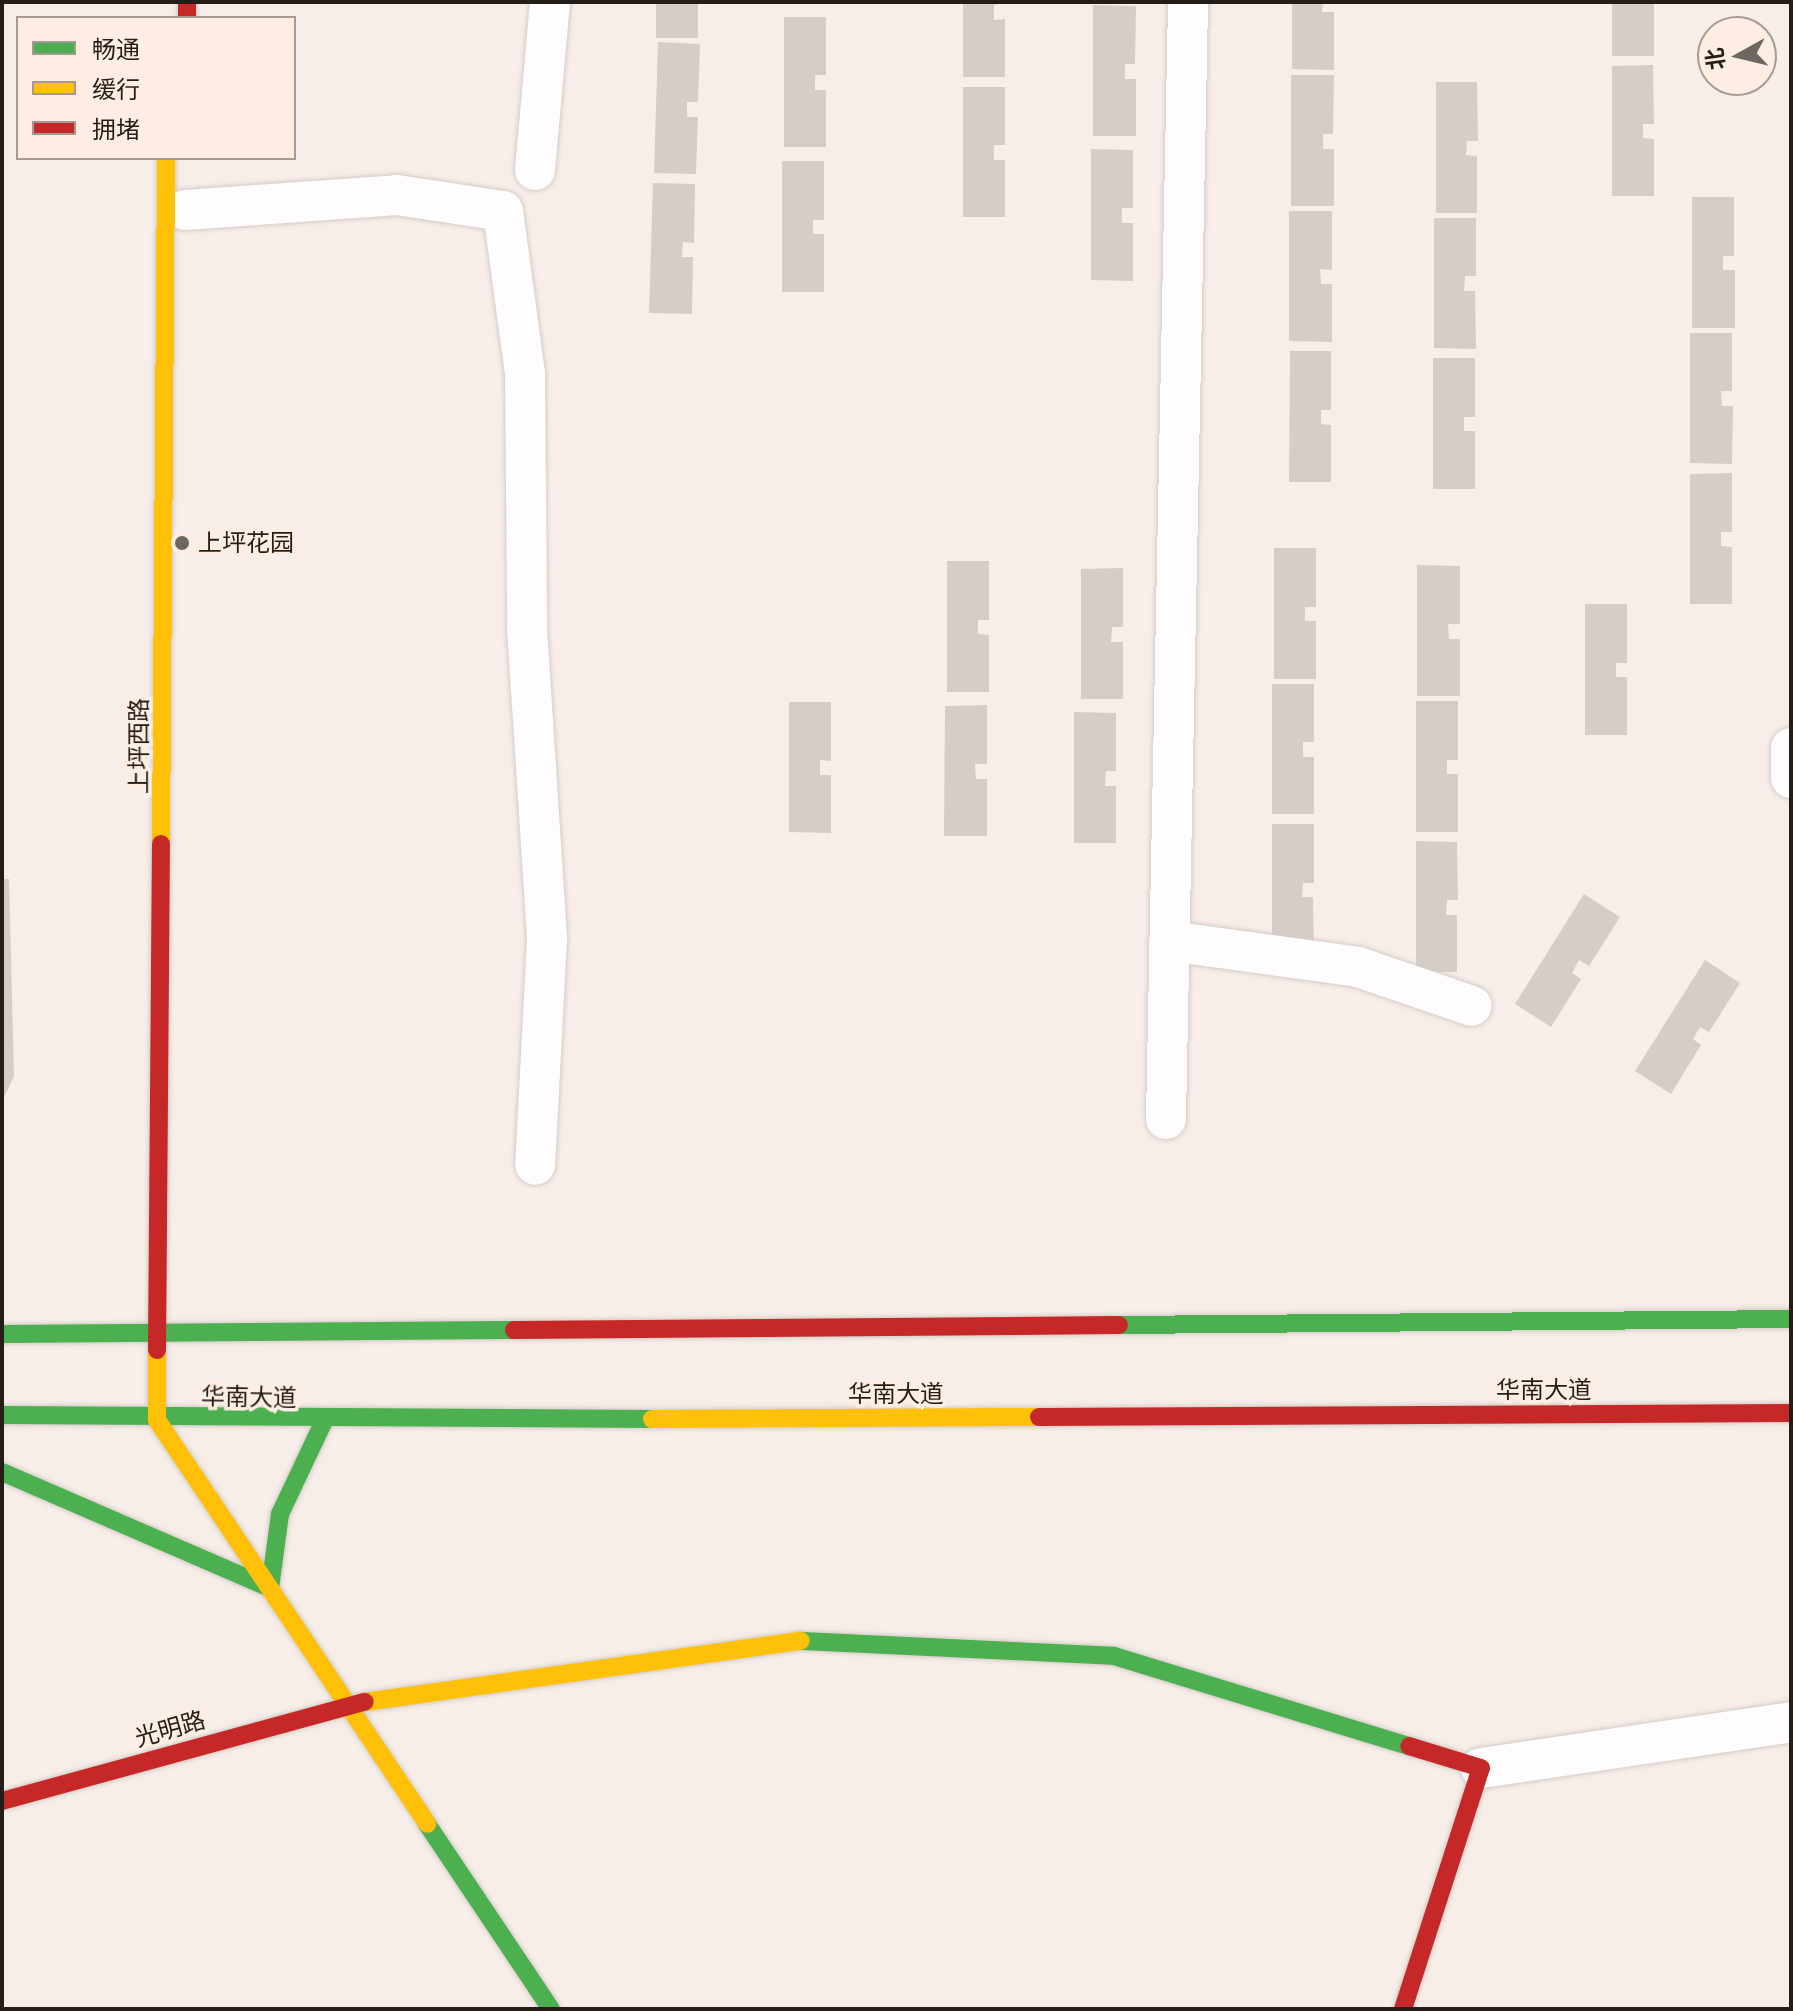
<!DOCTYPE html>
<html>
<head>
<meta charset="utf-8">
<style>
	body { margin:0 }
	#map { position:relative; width:1793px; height:2011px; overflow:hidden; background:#f8eee9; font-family:Jost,"Noto Sans SC",sans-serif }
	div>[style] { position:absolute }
	.building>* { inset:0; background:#d5cdc8; transform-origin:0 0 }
	.roads { filter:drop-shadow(0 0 2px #d4ccc7) drop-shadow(0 0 2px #d4ccc7) }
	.street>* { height:40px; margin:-20px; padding:0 20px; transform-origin:20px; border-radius:20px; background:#fefcfc }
	.fast>* { height:18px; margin:-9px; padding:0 9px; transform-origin:9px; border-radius:9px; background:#4caf50 }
	.slow>* { height:18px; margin:-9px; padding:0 9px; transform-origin:9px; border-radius:9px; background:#ffc107 }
	.jam>* { height:18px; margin:-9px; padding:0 9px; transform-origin:9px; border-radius:9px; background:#c62828 }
	.dots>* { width:22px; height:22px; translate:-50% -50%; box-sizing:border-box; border:4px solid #feede3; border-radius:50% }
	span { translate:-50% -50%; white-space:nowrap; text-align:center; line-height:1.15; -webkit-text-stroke:7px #feede3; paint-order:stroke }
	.poi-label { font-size:24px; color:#241d18 }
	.left { translate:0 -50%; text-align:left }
	.street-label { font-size:24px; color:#241d18 }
	.frame { position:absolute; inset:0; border:4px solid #241d18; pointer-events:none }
	.legend { position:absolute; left:16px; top:16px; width:280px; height:144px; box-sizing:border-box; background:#feede3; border:2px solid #a79a92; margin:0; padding:10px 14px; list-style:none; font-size:24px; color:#241d18 }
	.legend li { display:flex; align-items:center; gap:16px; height:40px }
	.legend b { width:40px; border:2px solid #a79a92 }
	.north { position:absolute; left:1697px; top:16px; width:80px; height:80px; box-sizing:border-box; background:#feede3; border:2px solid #a79a92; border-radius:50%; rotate:262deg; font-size:22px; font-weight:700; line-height:32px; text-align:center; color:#241d18 }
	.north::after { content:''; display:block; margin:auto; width:28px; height:36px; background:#6e6661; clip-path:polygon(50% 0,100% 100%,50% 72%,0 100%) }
</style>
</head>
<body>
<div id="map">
	<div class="building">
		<i style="left:656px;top:2px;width:42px;height:36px"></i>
		<i style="clip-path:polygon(963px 2px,1005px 2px,994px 5px,994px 20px,1005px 19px,1005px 77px,963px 77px)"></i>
		<i style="clip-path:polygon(1292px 2px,1323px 2px,1322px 12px,1334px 12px,1334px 70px,1292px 69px)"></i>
		<i style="left:1612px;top:2px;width:42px;height:54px"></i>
		<i style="clip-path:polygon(1093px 5px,1136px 6px,1135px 64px,1125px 64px,1125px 79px,1136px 79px,1136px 136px,1093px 136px)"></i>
		<i style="clip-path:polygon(784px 17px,826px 17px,826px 75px,815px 75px,815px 90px,826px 90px,826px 147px,784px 147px)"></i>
		<i style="clip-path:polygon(658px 42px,700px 44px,698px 102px,687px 102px,687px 117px,698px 117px,696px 174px,654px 173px)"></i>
		<i style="clip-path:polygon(1653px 65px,1654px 124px,1643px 124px,1643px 138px,1654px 139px,1654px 196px,1612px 196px,1612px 66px)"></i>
		<i style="clip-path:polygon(1291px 75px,1334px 75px,1333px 134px,1323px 134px,1323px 149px,1334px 149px,1334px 206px,1291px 206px)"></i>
		<i style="clip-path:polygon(1436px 82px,1477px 82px,1478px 141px,1467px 141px,1466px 155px,1477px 156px,1477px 213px,1436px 213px)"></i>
		<i style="clip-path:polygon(963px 87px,1005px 87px,1005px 145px,994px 145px,994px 160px,1005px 160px,1005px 217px,963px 217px)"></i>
		<i style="clip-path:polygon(1091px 149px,1133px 150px,1133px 208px,1122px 208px,1122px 223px,1133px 223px,1133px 281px,1091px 280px)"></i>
		<i style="clip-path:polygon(782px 161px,824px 161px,824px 220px,813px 220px,813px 234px,824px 234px,824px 292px,782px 292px)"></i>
		<i style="clip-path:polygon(653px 183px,695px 184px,694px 243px,683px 242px,682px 257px,693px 257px,692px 314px,649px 313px)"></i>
		<i style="clip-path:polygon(1692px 197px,1734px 197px,1734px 256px,1723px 256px,1723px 270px,1735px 270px,1735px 328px,1692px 328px)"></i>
		<i style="clip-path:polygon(1289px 211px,1332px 211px,1332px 270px,1320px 269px,1321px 284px,1332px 284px,1332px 342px,1289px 341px)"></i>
		<i style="clip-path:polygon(1434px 218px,1476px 218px,1476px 276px,1465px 276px,1464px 291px,1475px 291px,1476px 349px,1434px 348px)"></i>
		<i style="clip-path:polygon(1690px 333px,1732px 333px,1732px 391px,1721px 391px,1722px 406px,1733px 406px,1732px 464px,1690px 463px)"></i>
		<i style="clip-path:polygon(1290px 351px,1331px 351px,1331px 410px,1321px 410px,1321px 424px,1331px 425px,1331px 482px,1289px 482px)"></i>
		<i style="clip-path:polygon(1433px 358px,1475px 358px,1475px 417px,1464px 417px,1464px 431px,1475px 431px,1475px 489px,1433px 489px)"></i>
		<i style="clip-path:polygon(1732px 473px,1732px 532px,1721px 532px,1721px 546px,1732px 547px,1732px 604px,1690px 604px,1690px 474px)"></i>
		<i style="clip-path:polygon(1274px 548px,1316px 548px,1316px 607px,1305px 607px,1305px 621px,1316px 621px,1316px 679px,1274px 679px)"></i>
		<i style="clip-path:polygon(947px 561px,989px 561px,989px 620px,978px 620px,978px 634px,989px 635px,989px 692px,947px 692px)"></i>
		<i style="clip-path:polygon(1417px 565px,1460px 566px,1460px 624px,1448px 624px,1449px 639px,1460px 639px,1460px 696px,1417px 696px)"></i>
		<i style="clip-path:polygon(1123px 568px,1123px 627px,1112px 627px,1111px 642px,1123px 642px,1123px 699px,1081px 699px,1081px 569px)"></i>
		<i style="clip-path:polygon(1585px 604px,1627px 604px,1627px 663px,1616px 663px,1616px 677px,1627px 677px,1627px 735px,1585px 735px)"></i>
		<i style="clip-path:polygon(1272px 684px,1314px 684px,1314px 742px,1303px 742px,1303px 757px,1314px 757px,1314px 814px,1272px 814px)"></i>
		<i style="clip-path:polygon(1416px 701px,1458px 701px,1458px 760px,1447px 760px,1447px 774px,1458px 774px,1458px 832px,1416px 832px)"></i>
		<i style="clip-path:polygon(789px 702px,831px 702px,831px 761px,820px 760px,820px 775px,831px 775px,831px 833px,789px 832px)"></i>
		<i style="clip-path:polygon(987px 705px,987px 764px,975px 764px,976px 779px,987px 779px,987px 836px,944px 836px,945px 706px)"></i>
		<i style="clip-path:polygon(1074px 712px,1116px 713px,1116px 771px,1106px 771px,1105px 786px,1116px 786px,1116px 843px,1074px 843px)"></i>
		<i style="clip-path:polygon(1272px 824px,1314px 824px,1314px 883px,1303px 883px,1302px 897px,1313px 897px,1314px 955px,1272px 955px)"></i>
		<i style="clip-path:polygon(1416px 841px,1457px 842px,1458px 900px,1447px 900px,1446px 915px,1457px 915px,1457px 972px,1416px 972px)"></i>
		<i style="clip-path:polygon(2px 879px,9px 879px,14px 1076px,2px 1102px)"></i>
		<i style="clip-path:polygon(1584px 894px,1620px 917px,1589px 966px,1579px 960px,1572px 973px,1581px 979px,1551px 1027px,1515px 1004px)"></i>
		<i style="clip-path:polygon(1705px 960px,1740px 983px,1709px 1032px,1700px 1027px,1693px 1039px,1701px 1045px,1671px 1094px,1635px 1071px)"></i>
	</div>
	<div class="roads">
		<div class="street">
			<i style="left:535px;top:170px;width:169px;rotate:-84.9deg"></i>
			<i style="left:185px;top:210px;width:213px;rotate:-4deg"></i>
			<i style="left:397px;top:195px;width:107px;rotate:8.6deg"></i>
			<i style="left:503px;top:211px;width:164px;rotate:82.3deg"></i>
			<i style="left:525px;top:374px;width:254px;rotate:89.5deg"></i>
			<i style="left:527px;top:628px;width:312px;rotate:86.3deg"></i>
			<i style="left:547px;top:939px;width:226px;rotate:93deg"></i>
			<i style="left:1791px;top:748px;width:30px;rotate:90deg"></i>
			<i style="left:1169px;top:941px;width:191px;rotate:7.8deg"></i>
			<i style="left:1358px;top:967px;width:120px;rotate:18.9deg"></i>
			<i style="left:1166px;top:1119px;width:1117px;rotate:-88.87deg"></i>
			<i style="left:1481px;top:1768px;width:313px;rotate:-8.4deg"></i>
		</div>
		<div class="fast">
			<i style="left:1119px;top:1325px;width:672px;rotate:-0.51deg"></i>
			<i style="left:2px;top:1334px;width:512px;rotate:-0.45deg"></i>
			<i style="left:2px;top:1415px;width:650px;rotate:0.35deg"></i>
			<i style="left:2px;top:1472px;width:292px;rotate:23.4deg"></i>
			<i style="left:270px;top:1588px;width:75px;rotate:-82.3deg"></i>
			<i style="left:280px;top:1514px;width:103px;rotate:-64.7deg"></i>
			<i style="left:801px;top:1641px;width:313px;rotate:2.7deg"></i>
			<i style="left:1114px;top:1656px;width:308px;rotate:17deg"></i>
			<i style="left:427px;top:1824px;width:223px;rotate:56.2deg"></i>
		</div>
		<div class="slow">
			<i style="left:161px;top:844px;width:686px;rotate:-89.58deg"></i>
			<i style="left:157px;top:1350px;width:70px;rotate:90deg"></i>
			<i style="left:157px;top:1420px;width:486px;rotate:56.2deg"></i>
			<i style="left:652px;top:1419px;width:387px;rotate:-0.3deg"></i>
			<i style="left:365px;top:1702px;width:440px;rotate:-8deg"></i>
		</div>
		<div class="jam">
			<i style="left:187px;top:2px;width:16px;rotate:90deg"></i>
			<i style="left:514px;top:1330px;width:605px;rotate:-0.47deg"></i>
			<i style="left:157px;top:1350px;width:506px;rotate:-89.55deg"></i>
			<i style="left:1039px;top:1417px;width:752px;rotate:-0.3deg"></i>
			<i style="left:2px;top:1801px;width:376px;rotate:-15.3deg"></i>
			<i style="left:1403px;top:2009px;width:253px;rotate:-72.1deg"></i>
			<i style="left:1481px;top:1768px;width:75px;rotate:-163deg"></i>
		</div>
	</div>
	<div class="dots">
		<i style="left:182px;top:543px;background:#6e6661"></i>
	</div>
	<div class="poi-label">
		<span class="left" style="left:198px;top:543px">上坪花园</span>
	</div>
	<div class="street-label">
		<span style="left:139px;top:746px;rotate:-90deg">上坪西路</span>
		<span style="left:1544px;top:1390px">华南大道</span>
		<span style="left:896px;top:1394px">华南大道</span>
		<span style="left:249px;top:1397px;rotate:1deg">华南大道</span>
		<span style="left:170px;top:1729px;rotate:-16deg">光明路</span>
	</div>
	<div class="frame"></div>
	<ul class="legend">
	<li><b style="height:10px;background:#4caf50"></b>畅通</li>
	<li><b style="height:10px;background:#ffc107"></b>缓行</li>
	<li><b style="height:10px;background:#c62828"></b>拥堵</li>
	</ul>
	<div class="north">北</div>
</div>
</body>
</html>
